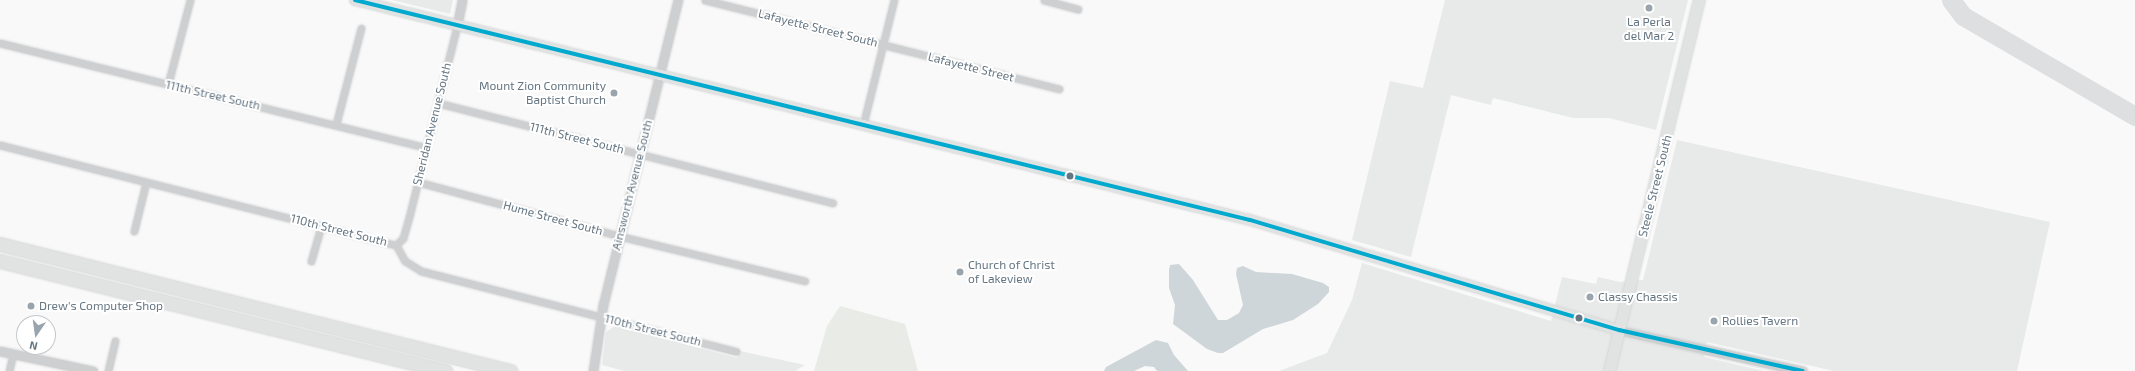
<!DOCTYPE html>
<html>
<head>
<meta charset="utf-8">
<style>
	body { margin:0 }
	#map { position:relative; width:2135px; height:371px; overflow:hidden; background:#f9f9f9; font-family:"Exo 2",sans-serif }
	div>[style] { position:absolute }
	.built>* { inset:0; background:#e8e9e9 }
	.green>* { inset:0; background:#e8ebe6 }
	.water>* { inset:0; background:#ced6d9 }
	.taxiway>* { height:19px; margin:-9.5px; padding:0 9.5px; transform-origin:9.5px; border-radius:9.5px; background:#dedfe0 }
	.roads { filter:drop-shadow(0 0 1px #d5d6d7) drop-shadow(0 0 1px #d5d6d7) }
	.minor>* { height:7px; margin:-3.5px; padding:0 3.5px; transform-origin:3.5px; border-radius:3.5px; background:#cecfd0 }
	.tertiary>* { height:9px; margin:-4.5px; padding:0 4.5px; transform-origin:4.5px; border-radius:4.5px; background:#cecfd0 }
	.secondary>* { height:10px; margin:-5px; padding:0 5px; transform-origin:5px; border-radius:5px; background:#e1e2e2 }
	.primary>* { height:11px; margin:-5.5px; padding:0 5.5px; transform-origin:5.5px; border-radius:5.5px; background:#e1e2e2 }
	.motorway>* { height:13px; margin:-6.5px; padding:0 6.5px; transform-origin:6.5px; border-radius:6.5px; background:#e1e2e2 }
	.bus-1>* { height:4px; margin:-2px; padding:0 2px; transform-origin:2px; border-radius:2px; background:#00a9ce }
	.dots>* { width:11px; height:11px; translate:-50% -50%; box-sizing:border-box; border:2px solid #fff; border-radius:50% }
	span { translate:-50% -50%; white-space:nowrap; text-align:center; line-height:1.15; -webkit-text-stroke:4px #fff; paint-order:stroke }
	.poi-label { font-size:12px; color:#657683 }
	.right { translate:-100% -50%; text-align:right }
	.left { translate:0 -50%; text-align:left }
	.street-label { font-size:12px; color:#657683 }
	.north { position:absolute; left:16px; top:315px; width:40px; height:40px; box-sizing:border-box; background:#fff; border:1px solid #c1c8cd; border-radius:50%; rotate:193deg; font-size:11px; font-weight:700; line-height:16px; text-align:center; color:#657683 }
	.north::after { content:''; display:block; margin:auto; width:14px; height:18px; background:#99a4ac; clip-path:polygon(50% 0,100% 100%,50% 72%,0 100%) }
</style>
</head>
<body>
<div id="map">
	<div class="built">
		<i style="clip-path:polygon(392px 0,453px 0,450px 14px)"></i>
		<i style="clip-path:polygon(1445px 0,1688px 0,1656px 130px,1609px 118px,1573px 118px,1493px 98px,1491px 105px,1451px 95px,1411px 257px,1352px 240px,1390px 81px,1423px 88px)"></i>
		<i style="clip-path:polygon(1677px 140px,2050px 222px,2017px 371px,1834px 371px,1707px 342px,1704px 357px,1764px 371px,1279px 371px,1327px 353px,1352px 300px,1362px 263px,1551px 321px,1562px 277px,1596px 284px,1598px 277px,1620px 282px,1643px 280px)"></i>
		<i style="clip-path:polygon(615px 326px,737px 358px,740px 351px,805px 365px,795px 371px,624px 371px,602px 365px,606px 332px)"></i>
	</div>
	<div class="green">
		<i style="clip-path:polygon(840px 306px,905px 324px,918px 371px,814px 371px,827px 326px)"></i>
	</div>
	<div class="water">
		<i style="clip-path:polygon(1179px 264px,1193px 280px,1218px 320px,1227px 320px,1239px 313px,1243px 305px,1236px 274px,1237px 268px,1243px 266px,1256px 272px,1292px 274px,1323px 283px,1329px 287px,1329px 292px,1318px 304px,1293px 320px,1263px 329px,1223px 353px,1218px 353px,1207px 349px,1173px 324px,1175px 305px,1169px 288px,1169px 270px,1170px 265px)"></i>
		<i style="clip-path:polygon(1156px 340px,1168px 343px,1174px 355px,1188px 371px,1157px 371px,1154px 367px,1145px 366px,1134px 371px,1104px 371px,1106px 367px)"></i>
	</div>
	<div class="taxiway">
		<i style="left:1951px;top:0;width:20px;rotate:53deg"></i>
		<i style="left:1963px;top:16px;width:199px;rotate:30.2deg"></i>
	</div>
	<div class="roads">
		<div class="minor">
			<i style="left:705px;top:0;width:365px;rotate:14.1deg"></i>
			<i style="left:1044px;top:0;width:35px;rotate:15deg"></i>
			<i style="left:0;top:43px;width:439px;rotate:13.8deg"></i>
			<i style="left:168px;top:84px;width:87px;rotate:-75.3deg"></i>
			<i style="left:438px;top:103px;width:407px;rotate:14.2deg"></i>
			<i style="left:336px;top:124px;width:99px;rotate:-75.4deg"></i>
			<i style="left:863px;top:125px;width:129px;rotate:-76.1deg"></i>
			<i style="left:0;top:145px;width:408px;rotate:14.2deg"></i>
			<i style="left:396px;top:245px;width:18px;rotate:61deg"></i>
			<i style="left:405px;top:261px;width:19px;rotate:32deg"></i>
			<i style="left:421px;top:271px;width:325px;rotate:14.3deg"></i>
			<i style="left:418px;top:182px;width:208px;rotate:15deg"></i>
			<i style="left:619px;top:236px;width:191px;rotate:13.6deg"></i>
			<i style="left:134px;top:231px;width:50px;rotate:-76.2deg"></i>
			<i style="left:396px;top:245px;width:10px;rotate:-45deg"></i>
			<i style="left:403px;top:238px;width:22px;rotate:-74deg"></i>
			<i style="left:409px;top:217px;width:197px;rotate:-75.9deg"></i>
			<i style="left:311px;top:261px;width:37px;rotate:-74deg"></i>
			<i style="left:9px;top:371px;width:17px;rotate:-77deg"></i>
			<i style="left:108px;top:371px;width:31px;rotate:-77deg"></i>
		</div>
		<div class="tertiary">
			<i style="left:457px;top:26px;width:26px;rotate:-79deg"></i>
			<i style="left:1619px;top:330px;width:188px;rotate:12.6deg"></i>
			<i style="left:0;top:351px;width:95px;rotate:12.1deg"></i>
			<i style="left:593px;top:371px;width:67px;rotate:-81.4deg"></i>
			<i style="left:603px;top:305px;width:314px;rotate:-76.2deg"></i>
		</div>
		<div class="secondary">
			<i style="left:355px;top:0;width:922px;rotate:13.81deg"></i>
			<i style="left:1250px;top:220px;width:385px;rotate:16.6deg"></i>
		</div>
		<div class="primary">
			<i style="left:1609px;top:371px;width:382px;rotate:-76.4deg"></i>
		</div>
		<div class="motorway">
			<i style="left:0;top:244px;width:526px;rotate:13.98deg"></i>
			<i style="left:0;top:261px;width:459px;rotate:13.9deg"></i>
		</div>
	</div>
	<div class="bus-1">
		<i style="left:355px;top:0;width:922px;rotate:13.81deg"></i>
		<i style="left:1250px;top:220px;width:385px;rotate:16.6deg"></i>
		<i style="left:1619px;top:330px;width:188px;rotate:12.6deg"></i>
	</div>
	<div class="dots">
		<i style="left:1649px;top:8px;background:#99a4ac"></i>
		<i style="left:614px;top:93px;background:#99a4ac"></i>
		<i style="left:1070px;top:176px;background:#657683"></i>
		<i style="left:960px;top:272px;background:#99a4ac"></i>
		<i style="left:1590px;top:297px;background:#99a4ac"></i>
		<i style="left:31px;top:306px;background:#99a4ac"></i>
		<i style="left:1579px;top:318px;background:#657683"></i>
		<i style="left:1714px;top:321px;background:#99a4ac"></i>
	</div>
	<div class="poi-label">
		<span style="left:1649px;top:29px">La Perla<br>del Mar 2</span>
		<span class="right" style="left:606px;top:93px">Mount Zion Community<br>Baptist Church</span>
		<span class="left" style="left:968px;top:272px">Church of Christ<br>of Lakeview</span>
		<span class="left" style="left:1598px;top:297px">Classy Chassis</span>
		<span class="left" style="left:39px;top:306px">Drew's Computer Shop</span>
		<span class="left" style="left:1722px;top:321px">Rollies Tavern</span>
	</div>
	<div class="street-label">
		<span style="left:818px;top:28px;rotate:14deg">Lafayette Street South</span>
		<span style="left:971px;top:67px;rotate:14deg">Lafayette Street</span>
		<span style="left:213px;top:95px;rotate:13deg">111th Street South</span>
		<span style="left:432px;top:124px;rotate:-76deg">Sheridan Avenue South</span>
		<span style="left:577px;top:138px;rotate:14deg">111th Street South</span>
		<span style="left:632px;top:185px;rotate:-76deg">Ainsworth Avenue South</span>
		<span style="left:1655px;top:186px;rotate:-76deg">Steele Street South</span>
		<span style="left:553px;top:218px;rotate:15deg">Hume Street South</span>
		<span style="left:339px;top:230px;rotate:14deg">110th Street South</span>
		<span style="left:653px;top:330px;rotate:14deg">110th Street South</span>
	</div>
	<div class="north">N</div>
</div>
</body>
</html>
